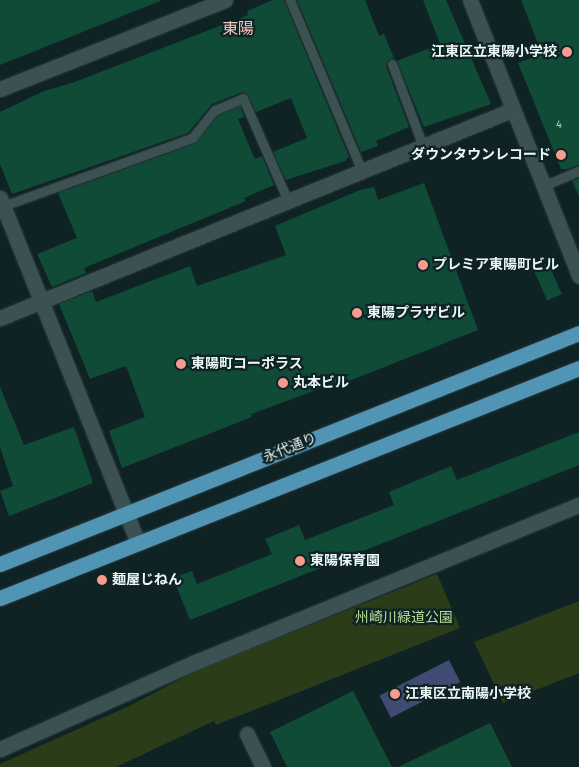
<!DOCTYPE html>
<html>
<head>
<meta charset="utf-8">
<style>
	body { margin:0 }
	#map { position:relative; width:579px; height:767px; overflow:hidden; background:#0f2324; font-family:"Fira Sans","Noto Sans JP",sans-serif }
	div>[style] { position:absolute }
	.green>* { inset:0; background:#2a3d18 }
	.water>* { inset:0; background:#3f4b73; transform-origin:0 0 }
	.building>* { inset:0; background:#104b38; transform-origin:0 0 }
	.roads { filter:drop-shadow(0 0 1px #2f3b3d) drop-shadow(0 0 1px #2f3b3d) }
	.lane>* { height:9px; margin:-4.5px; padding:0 4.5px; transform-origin:4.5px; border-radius:4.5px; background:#3b5152 }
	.street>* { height:15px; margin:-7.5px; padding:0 7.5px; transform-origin:7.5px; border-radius:7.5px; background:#3b5152 }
	.primary>* { height:15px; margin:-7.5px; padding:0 7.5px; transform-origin:7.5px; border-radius:7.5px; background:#5095b6 }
	.dots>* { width:14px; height:14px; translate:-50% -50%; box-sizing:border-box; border:2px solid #0f2324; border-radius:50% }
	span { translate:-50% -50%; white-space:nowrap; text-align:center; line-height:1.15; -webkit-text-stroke:4.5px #0f2324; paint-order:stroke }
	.number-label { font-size:11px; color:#b4ccc8 }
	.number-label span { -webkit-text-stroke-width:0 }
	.poi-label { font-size:14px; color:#ebf7f8; font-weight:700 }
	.right { translate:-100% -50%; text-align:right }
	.left { translate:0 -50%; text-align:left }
	.street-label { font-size:14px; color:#ebf7f8 }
	.park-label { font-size:14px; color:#b6dc98 }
	.quarter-label { font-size:16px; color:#f8c4bd }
</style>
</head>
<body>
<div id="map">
	<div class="green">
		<i style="clip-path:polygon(437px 574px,460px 628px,216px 725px,214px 721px,116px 767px,0 767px,0 764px,129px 706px,198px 670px)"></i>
		<i style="clip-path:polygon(579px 601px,579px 673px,503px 703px,474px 642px)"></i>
	</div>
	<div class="water">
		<i style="left:449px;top:660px;width:25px;height:78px;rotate:63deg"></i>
	</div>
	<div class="building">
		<i style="clip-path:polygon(0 0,160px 0,160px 1px,0 65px)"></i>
		<i style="clip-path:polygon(273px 0,284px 0,349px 157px,345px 161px,286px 180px,273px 152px,307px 138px,291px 98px,256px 112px,248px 95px,243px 92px,212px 104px,188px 133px,12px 194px,0 164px,0 112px,44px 91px,72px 83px,248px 15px,247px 11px)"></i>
		<i style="clip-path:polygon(297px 0,365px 0,379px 36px,384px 34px,394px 58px,388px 60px,386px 66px,409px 127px,376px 141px,378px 146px,361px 152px)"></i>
		<i style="clip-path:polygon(423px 0,446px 0,491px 104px,424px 127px,397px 61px,440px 44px)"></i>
		<i style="clip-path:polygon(521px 0,579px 0,579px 165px,567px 169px,561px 169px,518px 63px,542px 54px)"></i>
		<i style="clip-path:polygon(240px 106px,244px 117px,238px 119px,253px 155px,255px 159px,262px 156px,274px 185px,244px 198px,246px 201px,84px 268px,86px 273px,52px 287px,37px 254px,77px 238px,58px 193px,194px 144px,219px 115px)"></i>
		<i style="clip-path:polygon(579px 178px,579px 196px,572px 181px)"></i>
		<i style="clip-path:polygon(424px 183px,478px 330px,344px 383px,343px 380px,251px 414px,252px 417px,122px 468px,109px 431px,145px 417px,126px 366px,90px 379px,59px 304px,92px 291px,96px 302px,190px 266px,197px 286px,286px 255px,275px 226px,360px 190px,374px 187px,378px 200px)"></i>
		<i style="left:548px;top:263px;width:34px;height:16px;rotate:66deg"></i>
		<i style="clip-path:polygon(0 387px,24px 445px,74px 427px,93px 483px,9px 516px,0 491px,13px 486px,0 447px)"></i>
		<i style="clip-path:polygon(579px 432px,579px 465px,190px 620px,173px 578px,192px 571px,197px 584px,272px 554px,265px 539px,299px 525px,305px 540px,394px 505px,389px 492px,451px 466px,457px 480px)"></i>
		<i style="clip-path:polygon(353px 691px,392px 767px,287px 767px,270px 732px)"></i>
		<i style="clip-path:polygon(490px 723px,512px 767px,398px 767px)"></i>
	</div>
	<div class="roads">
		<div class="lane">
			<i style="left:290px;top:0;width:186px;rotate:67.2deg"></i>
			<i style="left:392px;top:64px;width:88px;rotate:69.3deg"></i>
			<i style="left:543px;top:186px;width:39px;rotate:-23deg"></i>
			<i style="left:3px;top:206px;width:201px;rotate:-19.8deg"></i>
			<i style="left:192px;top:138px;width:36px;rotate:-51deg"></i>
			<i style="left:215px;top:110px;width:30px;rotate:-23deg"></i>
			<i style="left:243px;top:98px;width:112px;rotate:66.4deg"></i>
		</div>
		<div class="street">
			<i style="left:470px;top:0;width:297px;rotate:68.4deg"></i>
			<i style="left:0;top:89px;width:242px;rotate:-21.6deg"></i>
			<i style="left:0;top:198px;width:372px;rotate:68.2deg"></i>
			<i style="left:0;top:318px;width:553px;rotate:-22.11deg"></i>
			<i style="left:247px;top:734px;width:37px;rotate:64deg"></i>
			<i style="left:0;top:749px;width:217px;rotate:-24deg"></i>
			<i style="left:198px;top:661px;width:412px;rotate:-22.3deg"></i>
		</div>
		<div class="primary">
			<i style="left:0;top:564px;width:623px;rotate:-21.75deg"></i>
			<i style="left:0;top:598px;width:623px;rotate:-21.66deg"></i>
		</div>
	</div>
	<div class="dots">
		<i style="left:567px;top:52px;background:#f59c90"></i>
		<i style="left:561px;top:155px;background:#f59c90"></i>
		<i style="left:423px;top:265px;background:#f59c90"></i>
		<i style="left:357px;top:313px;background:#f59c90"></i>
		<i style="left:181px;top:364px;background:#f59c90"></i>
		<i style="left:283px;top:383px;background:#f59c90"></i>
		<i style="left:300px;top:561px;background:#f59c90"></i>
		<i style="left:102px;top:580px;background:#f59c90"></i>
		<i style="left:395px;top:694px;background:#f59c90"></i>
	</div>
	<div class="number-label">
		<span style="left:559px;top:125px">4</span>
	</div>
	<div class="poi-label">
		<span class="right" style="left:557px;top:52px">江東区立東陽小学校</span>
		<span class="right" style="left:551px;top:155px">ダウンタウンレコード</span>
		<span class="left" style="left:433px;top:265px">プレミア東陽町ビル</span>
		<span class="left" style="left:367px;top:313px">東陽プラザビル</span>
		<span class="left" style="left:191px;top:364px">東陽町コーポラス</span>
		<span class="left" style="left:293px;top:383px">丸本ビル</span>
		<span class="left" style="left:310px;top:561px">東陽保育園</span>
		<span class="left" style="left:112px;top:580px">麺屋じねん</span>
		<span class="left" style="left:405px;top:694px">江東区立南陽小学校</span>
	</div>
	<div class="street-label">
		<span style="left:290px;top:448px;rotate:-22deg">永代通り</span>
	</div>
	<div class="park-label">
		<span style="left:404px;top:618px">州崎川緑道公園</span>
	</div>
	<div class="quarter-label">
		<span style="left:238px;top:29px">東陽</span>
	</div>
</div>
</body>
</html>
